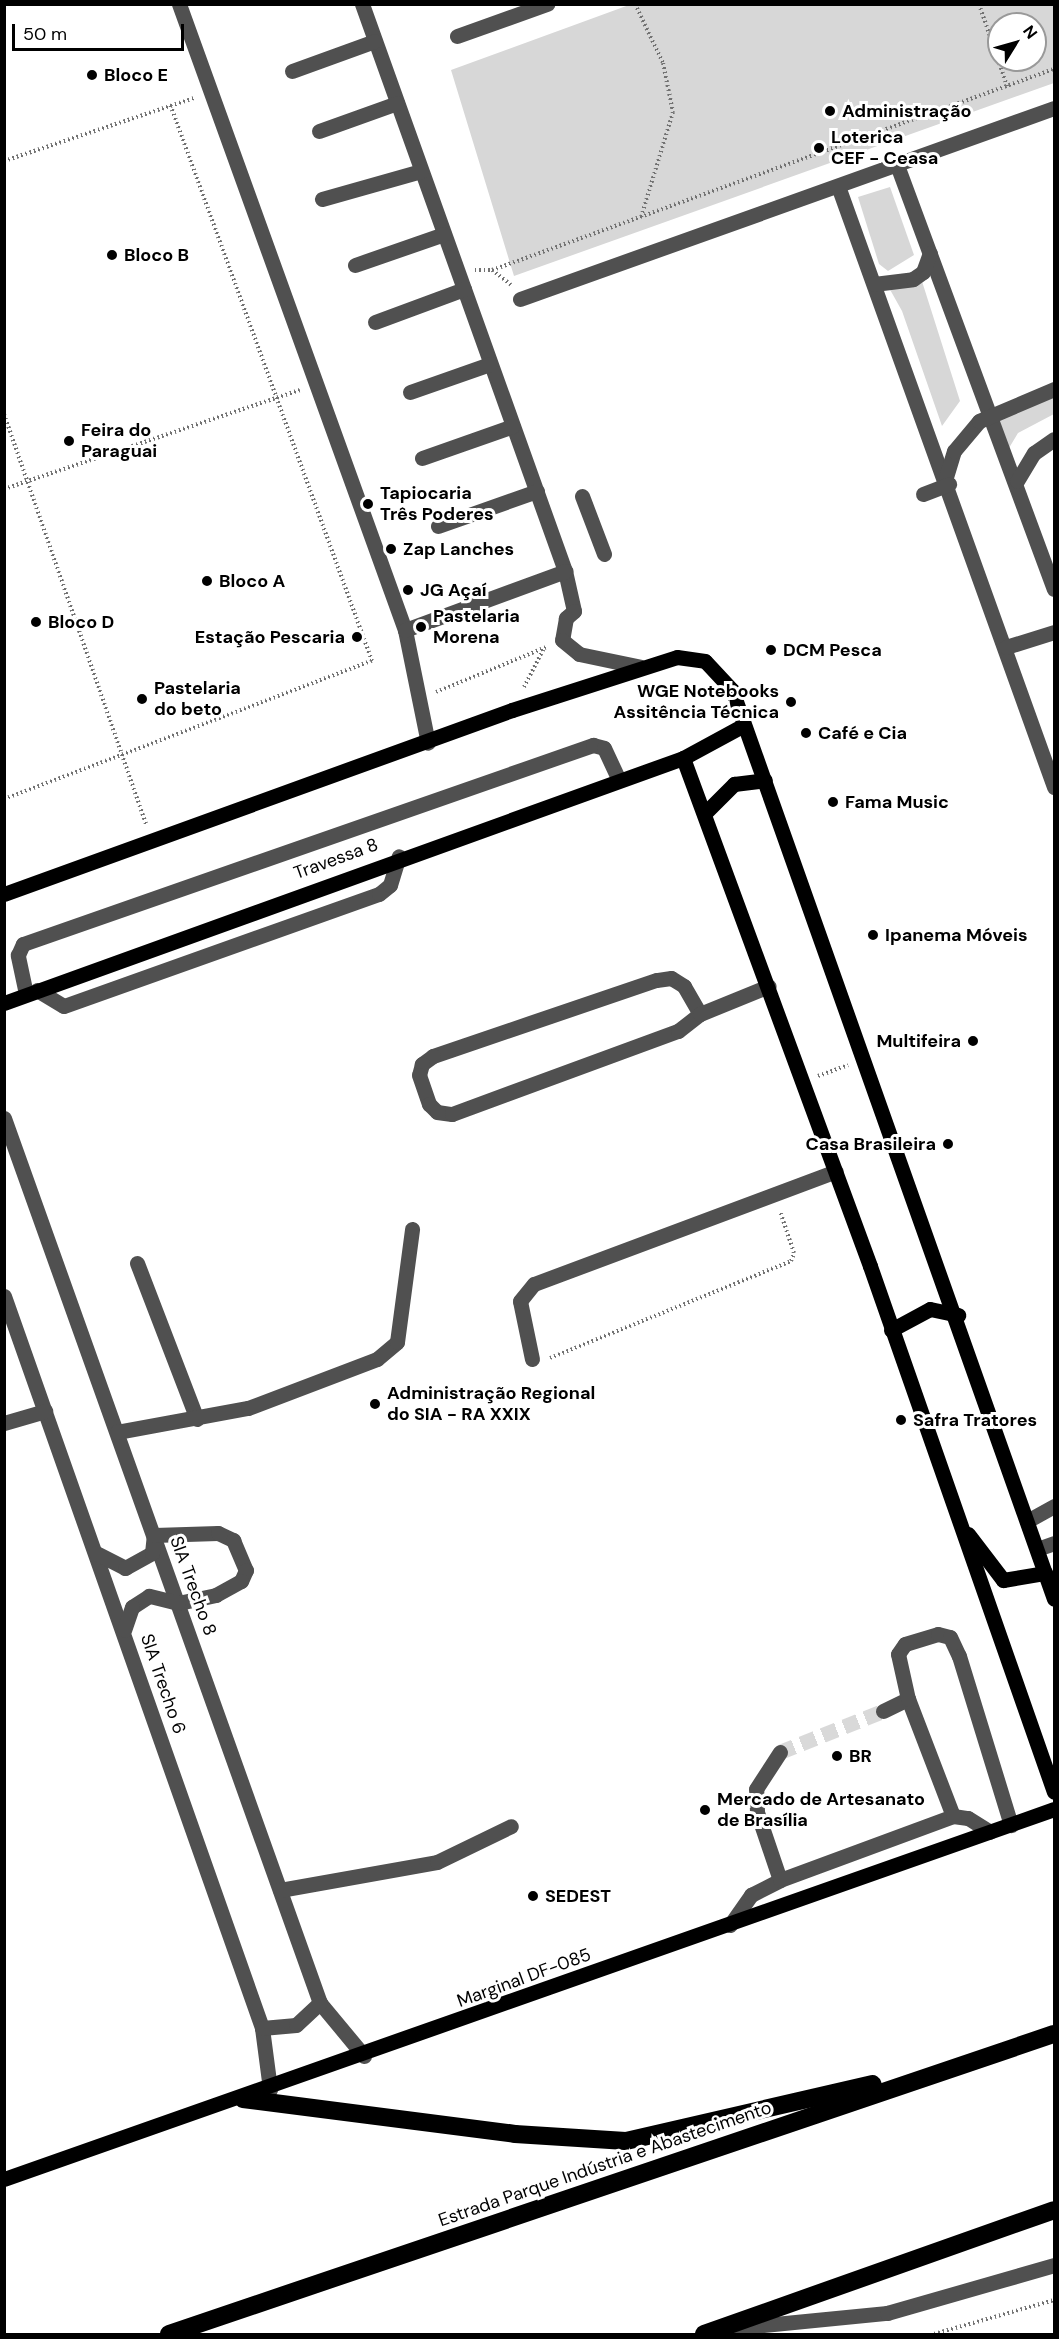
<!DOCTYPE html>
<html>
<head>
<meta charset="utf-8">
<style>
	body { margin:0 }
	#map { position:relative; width:1059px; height:2339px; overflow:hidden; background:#fff; font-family:"DM Sans",sans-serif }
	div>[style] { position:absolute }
	.green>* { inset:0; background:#d7d7d7 }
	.minor-tunnel>* { height:15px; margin-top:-7.5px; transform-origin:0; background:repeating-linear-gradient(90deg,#d9d9d9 0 15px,transparent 0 23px) }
	.path>* { height:4px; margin-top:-2px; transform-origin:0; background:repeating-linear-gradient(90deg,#727272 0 1.5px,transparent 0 4.5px) }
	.minor>* { height:15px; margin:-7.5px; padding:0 7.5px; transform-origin:7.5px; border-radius:7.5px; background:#505050 }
	.major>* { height:15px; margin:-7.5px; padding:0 7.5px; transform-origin:7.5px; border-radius:7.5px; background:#000 }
	.highway>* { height:18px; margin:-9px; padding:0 9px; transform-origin:9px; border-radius:9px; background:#000 }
	.dots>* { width:16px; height:16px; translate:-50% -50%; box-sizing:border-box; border:3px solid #fff; border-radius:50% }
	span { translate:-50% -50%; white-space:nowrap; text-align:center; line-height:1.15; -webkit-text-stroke:6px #fff; paint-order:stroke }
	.poi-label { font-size:18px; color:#000; font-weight:700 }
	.left { translate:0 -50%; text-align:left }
	.right { translate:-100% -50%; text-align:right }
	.street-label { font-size:18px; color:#000 }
	.frame { position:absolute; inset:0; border:6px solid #000; pointer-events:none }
	.north { position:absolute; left:987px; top:12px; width:60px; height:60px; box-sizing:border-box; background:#fff; border:2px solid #999; border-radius:50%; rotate:53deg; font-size:16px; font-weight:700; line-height:24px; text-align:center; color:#000 }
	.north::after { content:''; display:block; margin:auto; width:21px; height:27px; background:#000; clip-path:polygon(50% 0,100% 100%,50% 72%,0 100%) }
	.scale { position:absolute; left:12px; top:24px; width:172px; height:27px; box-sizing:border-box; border:3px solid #000; border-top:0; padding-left:8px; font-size:18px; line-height:21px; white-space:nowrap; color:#000; -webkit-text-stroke:4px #fff; paint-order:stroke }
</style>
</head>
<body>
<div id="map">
	<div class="green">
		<i style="clip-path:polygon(evenodd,629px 5px,1054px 5px,1054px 83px,514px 276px,451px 70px,629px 5px,999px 24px,1035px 24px,1035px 60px,999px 60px,999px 24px)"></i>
		<i style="clip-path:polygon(890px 187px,914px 255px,888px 271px,879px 264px,858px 197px)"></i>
		<i style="clip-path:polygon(920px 275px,960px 401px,942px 426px,902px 311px,888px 286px)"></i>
		<i style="clip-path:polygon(1054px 393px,1054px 414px,1018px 433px,1009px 448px,997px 414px)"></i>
	</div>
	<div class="minor-tunnel">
		<i style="left:780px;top:1752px;width:111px;rotate:-21.7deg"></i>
	</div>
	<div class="path">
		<i style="left:635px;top:4px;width:65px;rotate:64.6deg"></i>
		<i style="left:663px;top:63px;width:50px;rotate:78.5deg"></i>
		<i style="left:673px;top:112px;width:110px;rotate:106.9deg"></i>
		<i style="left:979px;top:4px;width:87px;rotate:71.1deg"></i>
		<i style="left:4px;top:161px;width:200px;rotate:-18.3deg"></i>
		<i style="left:475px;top:270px;width:17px"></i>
		<i style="left:492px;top:270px;width:24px;rotate:38deg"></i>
		<i style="left:492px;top:270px;width:597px;rotate:-19.68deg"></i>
		<i style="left:4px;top:414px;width:434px;rotate:70.9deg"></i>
		<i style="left:4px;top:489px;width:312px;rotate:-18.5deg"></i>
		<i style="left:524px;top:687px;width:44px;rotate:-62.9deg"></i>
		<i style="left:436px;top:692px;width:119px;rotate:-22.2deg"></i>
		<i style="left:4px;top:799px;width:393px;rotate:-20.6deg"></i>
		<i style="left:372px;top:661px;width:592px;rotate:-109.93deg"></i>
		<i style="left:818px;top:1076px;width:32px;rotate:-20deg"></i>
		<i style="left:550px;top:1358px;width:260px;rotate:-21.9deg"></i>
		<i style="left:791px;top:1261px;width:9px;rotate:-69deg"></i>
		<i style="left:794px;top:1253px;width:44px;rotate:-108.4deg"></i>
		<i style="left:934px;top:2334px;width:125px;rotate:-15.8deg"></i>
	</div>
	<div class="minor">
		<i style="left:179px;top:4px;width:666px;rotate:70.15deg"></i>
		<i style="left:405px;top:630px;width:115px;rotate:78.5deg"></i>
		<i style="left:362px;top:4px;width:602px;rotate:70.3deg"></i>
		<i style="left:565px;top:571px;width:41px;rotate:77.3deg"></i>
		<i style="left:574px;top:611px;width:11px;rotate:139deg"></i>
		<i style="left:566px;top:618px;width:22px;rotate:100deg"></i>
		<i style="left:562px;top:640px;width:22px;rotate:39deg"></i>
		<i style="left:579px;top:654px;width:63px;rotate:11.8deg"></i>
		<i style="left:457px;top:36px;width:96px;rotate:-19.6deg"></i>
		<i style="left:292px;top:71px;width:88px;rotate:-19.9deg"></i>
		<i style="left:319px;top:131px;width:83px;rotate:-19.7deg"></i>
		<i style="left:897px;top:165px;width:452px;rotate:69.7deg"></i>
		<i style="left:838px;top:186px;width:639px;rotate:70.23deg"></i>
		<i style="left:322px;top:199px;width:103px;rotate:-15.8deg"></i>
		<i style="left:355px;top:265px;width:94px;rotate:-19.2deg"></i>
		<i style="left:874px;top:284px;width:39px;rotate:-7deg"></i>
		<i style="left:913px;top:279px;width:12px;rotate:-35deg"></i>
		<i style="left:923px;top:272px;width:20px;rotate:-70deg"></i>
		<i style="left:520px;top:299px;width:567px;rotate:-19.68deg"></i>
		<i style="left:375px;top:322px;width:95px;rotate:-20.3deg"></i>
		<i style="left:410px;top:392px;width:85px;rotate:-19.3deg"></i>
		<i style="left:422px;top:458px;width:96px;rotate:-19.4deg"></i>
		<i style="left:946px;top:477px;width:27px;rotate:-73deg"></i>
		<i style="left:954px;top:451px;width:39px;rotate:-50deg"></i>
		<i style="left:979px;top:421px;width:82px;rotate:-23.1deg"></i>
		<i style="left:1017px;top:481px;width:33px;rotate:-59deg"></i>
		<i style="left:1034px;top:453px;width:24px;rotate:-35deg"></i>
		<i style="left:923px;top:494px;width:28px;rotate:-21deg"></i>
		<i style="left:582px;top:496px;width:62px;rotate:69.2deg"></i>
		<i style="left:438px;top:526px;width:105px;rotate:-19.5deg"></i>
		<i style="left:405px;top:630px;width:171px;rotate:-20.2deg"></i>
		<i style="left:1006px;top:647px;width:50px;rotate:-17.4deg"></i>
		<i style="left:37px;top:990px;width:31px;rotate:31deg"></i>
		<i style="left:64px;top:1006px;width:334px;rotate:-19.6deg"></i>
		<i style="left:379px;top:894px;width:14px;rotate:-39deg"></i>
		<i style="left:390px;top:885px;width:30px;rotate:-73deg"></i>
		<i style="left:26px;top:994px;width:40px;rotate:-102deg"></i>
		<i style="left:18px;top:955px;width:12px;rotate:-66deg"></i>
		<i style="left:23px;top:944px;width:604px;rotate:-19.25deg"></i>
		<i style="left:593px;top:745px;width:11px;rotate:15deg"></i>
		<i style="left:604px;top:748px;width:35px;rotate:65deg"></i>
		<i style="left:700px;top:1014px;width:32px;rotate:-120deg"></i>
		<i style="left:684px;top:986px;width:15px;rotate:-148deg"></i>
		<i style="left:671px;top:978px;width:15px;rotate:172deg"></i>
		<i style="left:656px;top:980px;width:236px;rotate:161.2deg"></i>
		<i style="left:433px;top:1056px;width:14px;rotate:144deg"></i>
		<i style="left:422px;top:1064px;width:11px;rotate:105deg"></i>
		<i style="left:419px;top:1075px;width:31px;rotate:71deg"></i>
		<i style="left:429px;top:1104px;width:11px;rotate:45deg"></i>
		<i style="left:437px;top:1112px;width:15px;rotate:8deg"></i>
		<i style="left:452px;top:1114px;width:241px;rotate:-20.2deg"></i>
		<i style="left:678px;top:1031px;width:28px;rotate:-38deg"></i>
		<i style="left:700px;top:1014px;width:74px;rotate:-22.1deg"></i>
		<i style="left:4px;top:1118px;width:940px;rotate:70.35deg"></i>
		<i style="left:320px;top:2003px;width:69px;rotate:50.3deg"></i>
		<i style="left:137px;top:1263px;width:167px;rotate:69deg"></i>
		<i style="left:4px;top:1296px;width:776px;rotate:70.58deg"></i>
		<i style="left:262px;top:2028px;width:62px;rotate:82.5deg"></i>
		<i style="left:532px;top:1359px;width:59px;rotate:-101.7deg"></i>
		<i style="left:520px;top:1301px;width:22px;rotate:-51deg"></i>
		<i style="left:534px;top:1284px;width:322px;rotate:-20.5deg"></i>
		<i style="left:4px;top:1423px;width:43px;rotate:-16.3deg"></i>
		<i style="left:117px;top:1432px;width:133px;rotate:-10.4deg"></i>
		<i style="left:248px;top:1408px;width:138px;rotate:-20.8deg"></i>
		<i style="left:377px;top:1359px;width:26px;rotate:-40deg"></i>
		<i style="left:397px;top:1342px;width:114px;rotate:-82.4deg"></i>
		<i style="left:1027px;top:1521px;width:31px;rotate:-29deg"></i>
		<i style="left:1037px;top:1549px;width:18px;rotate:-19deg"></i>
		<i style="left:96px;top:1553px;width:33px;rotate:27deg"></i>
		<i style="left:125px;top:1568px;width:31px;rotate:-29deg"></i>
		<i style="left:152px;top:1553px;width:18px;rotate:-84deg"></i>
		<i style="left:154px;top:1535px;width:64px;rotate:-1.8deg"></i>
		<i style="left:218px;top:1533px;width:17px;rotate:25deg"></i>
		<i style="left:233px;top:1540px;width:33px;rotate:67deg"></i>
		<i style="left:246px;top:1570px;width:12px;rotate:114deg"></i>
		<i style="left:241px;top:1581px;width:29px;rotate:151deg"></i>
		<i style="left:216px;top:1595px;width:39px;rotate:168deg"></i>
		<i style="left:178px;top:1603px;width:30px;rotate:-166deg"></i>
		<i style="left:149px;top:1596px;width:20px;rotate:147deg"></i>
		<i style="left:132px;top:1607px;width:24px;rotate:109deg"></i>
		<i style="left:883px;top:1711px;width:28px;rotate:-26deg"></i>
		<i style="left:953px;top:1816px;width:125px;rotate:-111deg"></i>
		<i style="left:908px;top:1699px;width:46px;rotate:-102.5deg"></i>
		<i style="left:898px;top:1654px;width:12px;rotate:-55deg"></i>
		<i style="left:905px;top:1644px;width:34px;rotate:-17deg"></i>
		<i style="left:938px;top:1634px;width:12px;rotate:14deg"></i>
		<i style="left:950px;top:1637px;width:21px;rotate:65deg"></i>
		<i style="left:959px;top:1656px;width:177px;rotate:72.9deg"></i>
		<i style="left:780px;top:1880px;width:72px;rotate:-108.7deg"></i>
		<i style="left:757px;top:1812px;width:23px;rotate:-92deg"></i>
		<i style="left:756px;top:1789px;width:44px;rotate:-57deg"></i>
		<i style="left:280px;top:1890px;width:159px;rotate:-10.1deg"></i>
		<i style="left:437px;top:1862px;width:82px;rotate:-25.9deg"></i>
		<i style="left:730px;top:1925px;width:37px;rotate:-55deg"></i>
		<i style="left:751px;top:1895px;width:33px;rotate:-27deg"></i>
		<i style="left:780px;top:1880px;width:184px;rotate:-20.3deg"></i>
		<i style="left:953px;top:1816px;width:15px;rotate:8deg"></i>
		<i style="left:968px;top:1818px;width:26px;rotate:32deg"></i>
		<i style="left:262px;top:2028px;width:34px;rotate:-5deg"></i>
		<i style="left:296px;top:2025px;width:33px;rotate:-43deg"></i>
		<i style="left:733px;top:2328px;width:155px;rotate:-5.6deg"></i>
		<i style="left:887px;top:2313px;width:174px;rotate:-16deg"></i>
	</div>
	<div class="major">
		<i style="left:683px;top:758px;width:541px;rotate:69.79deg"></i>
		<i style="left:870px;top:1266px;width:557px;rotate:70.72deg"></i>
		<i style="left:706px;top:812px;width:40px;rotate:-45deg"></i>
		<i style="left:734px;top:784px;width:31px;rotate:-7deg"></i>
		<i style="left:4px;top:894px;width:540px;rotate:-19.91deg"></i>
		<i style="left:512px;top:710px;width:173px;rotate:-17.8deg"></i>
		<i style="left:677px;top:657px;width:28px;rotate:8deg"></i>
		<i style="left:705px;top:661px;width:40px;rotate:47deg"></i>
		<i style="left:732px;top:690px;width:964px;rotate:70.49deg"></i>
		<i style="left:4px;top:1003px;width:722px;rotate:-19.84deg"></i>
		<i style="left:683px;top:758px;width:69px;rotate:-28.4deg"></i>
		<i style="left:891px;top:1330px;width:44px;rotate:-28.3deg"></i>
		<i style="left:930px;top:1309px;width:29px;rotate:12deg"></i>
		<i style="left:968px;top:1534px;width:58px;rotate:52.7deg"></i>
		<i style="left:1003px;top:1580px;width:43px;rotate:-9.5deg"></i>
		<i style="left:4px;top:2179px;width:1113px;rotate:-19.41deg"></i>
	</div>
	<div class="highway">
		<i style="left:243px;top:2099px;width:274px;rotate:7.3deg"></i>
		<i style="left:515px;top:2134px;width:111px;rotate:3.6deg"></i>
		<i style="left:626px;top:2141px;width:253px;rotate:-13deg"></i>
		<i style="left:169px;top:2334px;width:934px;rotate:-18.73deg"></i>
		<i style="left:704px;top:2334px;width:371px;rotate:-19.5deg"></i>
	</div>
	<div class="dots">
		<i style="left:92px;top:75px;background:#000"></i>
		<i style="left:830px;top:111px;background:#000"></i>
		<i style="left:819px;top:148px;background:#000"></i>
		<i style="left:112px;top:255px;background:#000"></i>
		<i style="left:69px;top:441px;background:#000"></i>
		<i style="left:368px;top:504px;background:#000"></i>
		<i style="left:391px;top:549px;background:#000"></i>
		<i style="left:207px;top:581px;background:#000"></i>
		<i style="left:408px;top:590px;background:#000"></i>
		<i style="left:36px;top:622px;background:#000"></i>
		<i style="left:421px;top:627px;background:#000"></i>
		<i style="left:357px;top:637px;background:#000"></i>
		<i style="left:771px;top:650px;background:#000"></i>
		<i style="left:142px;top:699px;background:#000"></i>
		<i style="left:791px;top:702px;background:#000"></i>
		<i style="left:806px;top:733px;background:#000"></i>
		<i style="left:833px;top:802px;background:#000"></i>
		<i style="left:873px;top:935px;background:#000"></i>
		<i style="left:973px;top:1041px;background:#000"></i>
		<i style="left:948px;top:1144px;background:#000"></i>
		<i style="left:375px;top:1404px;background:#000"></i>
		<i style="left:901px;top:1420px;background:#000"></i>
		<i style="left:837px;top:1756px;background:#000"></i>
		<i style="left:705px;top:1810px;background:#000"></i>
		<i style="left:533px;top:1896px;background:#000"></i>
	</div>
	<div class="poi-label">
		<span class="left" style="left:104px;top:75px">Bloco E</span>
		<span class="left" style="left:842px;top:111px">Administração</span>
		<span class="left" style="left:831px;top:148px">Loterica<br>CEF - Ceasa</span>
		<span class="left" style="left:124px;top:255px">Bloco B</span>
		<span class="left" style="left:81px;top:441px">Feira do<br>Paraguai</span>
		<span class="left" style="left:380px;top:504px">Tapiocaria<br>Três Poderes</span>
		<span class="left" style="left:403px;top:549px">Zap Lanches</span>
		<span class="left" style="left:219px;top:581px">Bloco A</span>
		<span class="left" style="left:420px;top:590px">JG Açaí</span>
		<span class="left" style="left:433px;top:627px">Pastelaria<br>Morena</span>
		<span class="left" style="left:48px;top:622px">Bloco D</span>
		<span class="right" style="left:345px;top:637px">Estação Pescaria</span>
		<span class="left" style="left:783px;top:650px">DCM Pesca</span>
		<span class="left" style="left:154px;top:699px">Pastelaria<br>do beto</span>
		<span class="right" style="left:779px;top:702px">WGE Notebooks<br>Assitência Técnica</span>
		<span class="left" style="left:818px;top:733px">Café e Cia</span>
		<span class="left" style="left:845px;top:802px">Fama Music</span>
		<span class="left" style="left:885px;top:935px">Ipanema Móveis</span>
		<span class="right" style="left:961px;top:1041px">Multifeira</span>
		<span class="right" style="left:936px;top:1144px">Casa Brasileira</span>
		<span class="left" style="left:387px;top:1404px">Administração Regional<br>do SIA - RA XXIX</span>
		<span class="left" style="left:913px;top:1420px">Safra Tratores</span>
		<span class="left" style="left:849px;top:1756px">BR</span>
		<span class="left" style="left:717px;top:1810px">Mercado de Artesanato<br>de Brasília</span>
		<span class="left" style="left:545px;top:1896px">SEDEST</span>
	</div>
	<div class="street-label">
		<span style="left:336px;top:859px;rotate:-20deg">Travessa 8</span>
		<span style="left:193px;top:1586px;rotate:70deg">SIA Trecho 8</span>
		<span style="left:163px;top:1684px;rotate:71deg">SIA Trecho 6</span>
		<span style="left:524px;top:1978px;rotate:-20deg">Marginal DF-085</span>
		<span style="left:605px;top:2164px;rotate:-19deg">Estrada Parque Indústria e Abastecimento</span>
	</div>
	<div class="frame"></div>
	<div class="north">N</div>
	<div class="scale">50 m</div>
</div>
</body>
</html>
